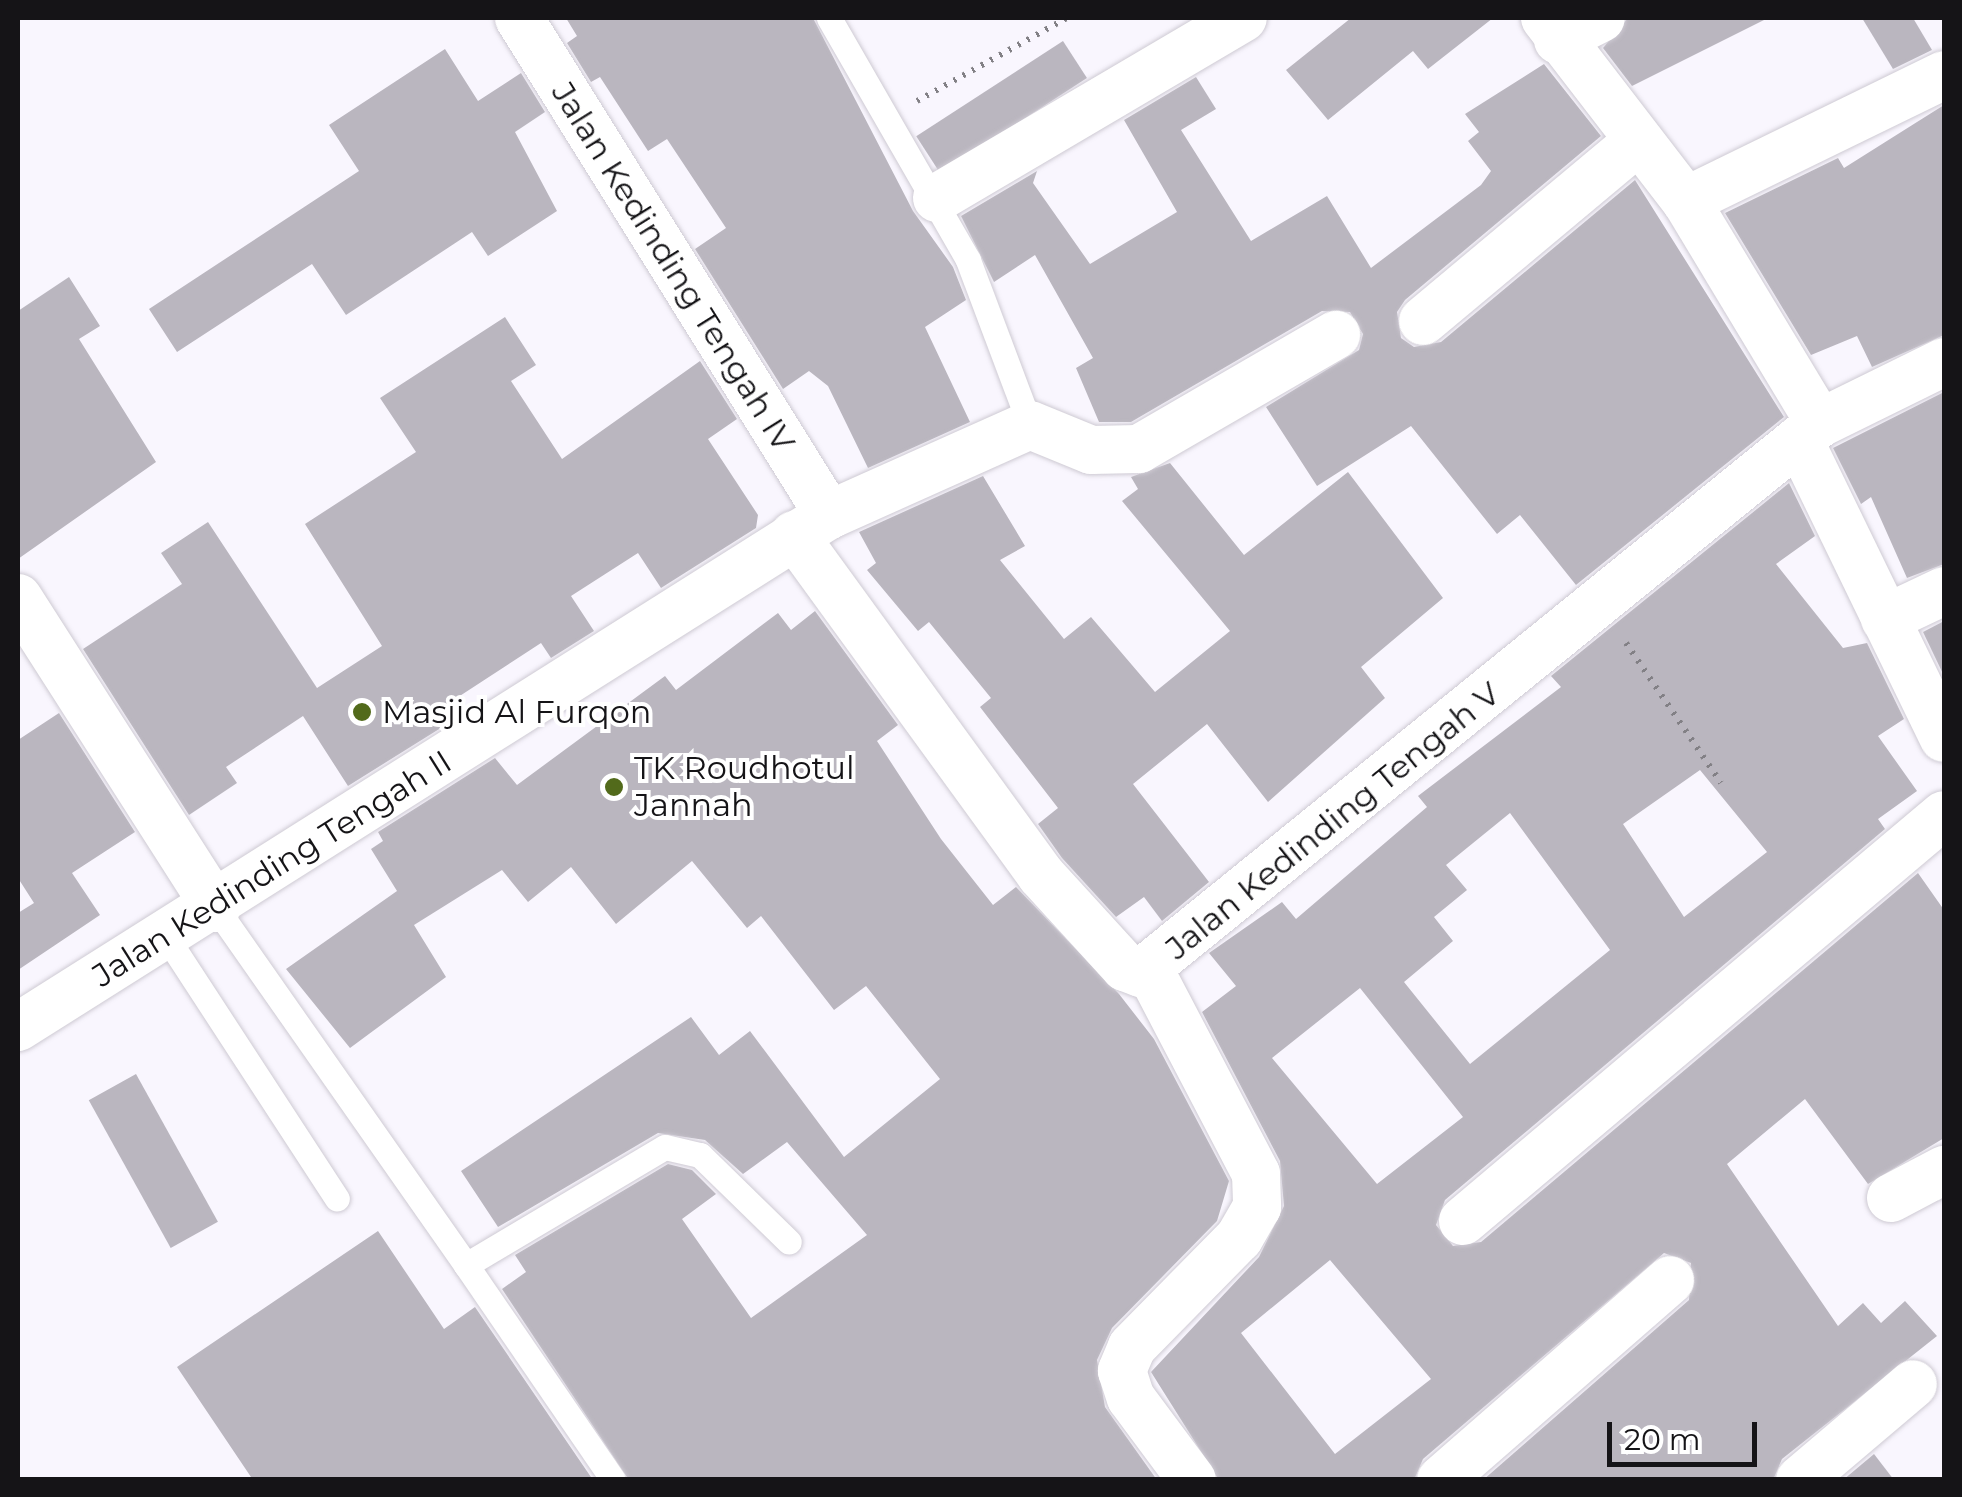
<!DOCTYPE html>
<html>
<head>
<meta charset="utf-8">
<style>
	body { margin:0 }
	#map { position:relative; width:1962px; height:1497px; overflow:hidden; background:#f9f6fe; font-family:Montserrat,sans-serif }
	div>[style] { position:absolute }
	.building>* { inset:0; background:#bab6bf; transform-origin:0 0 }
	.path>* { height:6px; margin-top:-3px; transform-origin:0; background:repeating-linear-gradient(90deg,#828085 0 2.5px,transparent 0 10.5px) }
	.roads { filter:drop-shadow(0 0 2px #cecad3) drop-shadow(0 0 2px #cecad3) }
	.lane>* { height:25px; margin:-12.5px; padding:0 12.5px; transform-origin:12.5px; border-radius:12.5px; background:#fff }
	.street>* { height:48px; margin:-24px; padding:0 24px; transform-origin:24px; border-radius:24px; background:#fff }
	.dots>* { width:28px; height:28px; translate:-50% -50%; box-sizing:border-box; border:5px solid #fff; border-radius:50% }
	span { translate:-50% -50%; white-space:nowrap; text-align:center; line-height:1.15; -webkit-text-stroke:8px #fff; paint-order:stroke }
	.street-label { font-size:32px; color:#151417 }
	.poi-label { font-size:32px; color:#151417 }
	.left { translate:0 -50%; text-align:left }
	.frame { position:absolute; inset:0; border:20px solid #151417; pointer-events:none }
	.scale { position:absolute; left:1607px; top:1422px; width:150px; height:45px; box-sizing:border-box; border:5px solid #151417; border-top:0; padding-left:12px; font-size:30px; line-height:35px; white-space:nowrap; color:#151417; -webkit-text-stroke:8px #fff; paint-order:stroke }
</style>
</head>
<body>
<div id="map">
	<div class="building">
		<i style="clip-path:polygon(566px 18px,813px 18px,913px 211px,953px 267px,966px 300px,925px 327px,970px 422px,868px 468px,828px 386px,809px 371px,783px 389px,695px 249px,726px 228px,667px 139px,648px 151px,600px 77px,591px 82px,567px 43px,577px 36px)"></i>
		<i style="clip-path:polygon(1351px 18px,1493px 18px,1428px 69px,1413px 51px,1328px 120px,1286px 70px)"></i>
		<i style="clip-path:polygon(1628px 18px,1768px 18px,1632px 86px,1603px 48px)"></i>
		<i style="clip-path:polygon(1862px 18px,1913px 18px,1932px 50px,1893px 69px)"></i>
		<i style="left:1063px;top:41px;width:44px;height:175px;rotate:57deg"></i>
		<i style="clip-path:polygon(445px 49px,478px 101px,521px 73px,545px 112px,515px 132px,557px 211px,488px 256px,472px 232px,346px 315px,312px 264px,177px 352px,149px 309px,359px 171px,329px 125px)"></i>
		<i style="clip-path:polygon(1544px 64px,1601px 136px,1405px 300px,1397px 312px,1401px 338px,1414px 347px,1441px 342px,1635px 180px,1784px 417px,1576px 585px,1520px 515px,1497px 534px,1411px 426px,1317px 486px,1266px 407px,1359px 350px,1363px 334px,1350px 312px,1322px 311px,1131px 422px,1099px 422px,1076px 368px,1093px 358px,1035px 255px,994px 282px,961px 216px,1037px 171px,1033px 183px,1090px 264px,1177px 212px,1124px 120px,1196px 77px,1216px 109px,1181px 130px,1251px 241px,1327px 196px,1371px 268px,1481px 185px,1491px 171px,1468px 141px,1479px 132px,1465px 114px)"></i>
		<i style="clip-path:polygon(1944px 105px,1944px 335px,1872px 367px,1857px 336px,1811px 355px,1725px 213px,1838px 158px,1844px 168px)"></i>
		<i style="clip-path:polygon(69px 277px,100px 326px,79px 339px,156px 462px,18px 559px,18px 311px)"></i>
		<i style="clip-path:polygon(505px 317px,536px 365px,511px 381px,562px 459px,700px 361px,737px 419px,708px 439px,758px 515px,756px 528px,661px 588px,638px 553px,571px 596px,594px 631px,551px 658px,541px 643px,449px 703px,460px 716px,348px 786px,303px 716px,226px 767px,237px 783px,189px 815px,83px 649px,182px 584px,161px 553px,208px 522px,317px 688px,382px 646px,305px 524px,416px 452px,380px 398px)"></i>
		<i style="clip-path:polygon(1944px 392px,1944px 564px,1907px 578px,1871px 497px,1861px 504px,1833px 448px)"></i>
		<i style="clip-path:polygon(1170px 463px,1244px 555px,1348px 472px,1443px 598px,1361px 667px,1385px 698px,1268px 802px,1207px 724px,1133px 784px,1209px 882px,1162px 921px,1144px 897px,1116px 917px,1062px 858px,1038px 824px,1058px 808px,980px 707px,991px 698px,929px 622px,918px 631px,867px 570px,876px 563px,859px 532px,983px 476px,1025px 546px,1000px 560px,1064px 639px,1091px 617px,1155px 692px,1230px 631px,1122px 501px,1138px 489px,1131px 477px)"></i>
		<i style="clip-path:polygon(evenodd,1789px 483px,1815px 536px,1776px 564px,1843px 648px,1867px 643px,1904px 719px,1878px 736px,1917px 791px,1878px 819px,1885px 829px,1445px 1200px,1436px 1225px,1453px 1246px,1481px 1242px,1918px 873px,1944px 910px,1944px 1138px,1868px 1184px,1805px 1099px,1727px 1164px,1838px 1326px,1863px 1303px,1881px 1323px,1905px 1301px,1937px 1336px,1782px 1459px,1773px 1480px,1483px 1480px,1689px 1300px,1691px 1263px,1664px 1253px,1423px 1459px,1414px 1480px,1219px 1480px,1151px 1372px,1259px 1257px,1284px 1206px,1280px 1161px,1202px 1012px,1236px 986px,1209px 953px,1282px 902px,1296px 919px,1427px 807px,1418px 796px,1561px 687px,1551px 676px,1789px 483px,1700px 770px,1767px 852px,1684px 917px,1623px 824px,1700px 770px,1789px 483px,1510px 813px,1610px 950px,1470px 1064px,1404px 982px,1453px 941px,1434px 917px,1467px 890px,1446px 865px,1510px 813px,1789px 483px,1360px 988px,1463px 1117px,1377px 1184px,1272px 1058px,1360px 988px,1789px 483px,1330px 1260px,1431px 1379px,1335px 1454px,1241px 1333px,1330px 1260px)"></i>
		<i style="clip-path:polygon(815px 611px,898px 725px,877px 741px,941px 839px,993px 905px,1016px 887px,1119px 994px,1154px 1039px,1229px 1181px,1217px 1221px,1112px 1328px,1097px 1360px,1105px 1407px,1157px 1480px,629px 1480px,502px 1289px,526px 1272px,515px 1255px,668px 1164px,692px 1170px,716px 1194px,682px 1219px,751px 1318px,867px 1235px,787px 1142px,743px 1174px,705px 1140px,658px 1133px,498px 1227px,461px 1171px,691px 1017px,719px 1055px,750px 1031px,844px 1157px,940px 1079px,866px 986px,834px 1010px,761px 916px,747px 928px,692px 861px,616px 924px,571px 867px,528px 902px,502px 870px,414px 925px,446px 977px,350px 1048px,286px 969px,397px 891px,371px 849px,383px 841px,378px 832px,495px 758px,517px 785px,665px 676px,676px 690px,778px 613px,791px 630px)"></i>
		<i style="clip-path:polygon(1944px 621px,1944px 676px,1923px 632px)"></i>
		<i style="clip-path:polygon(59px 713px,135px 832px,72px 873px,100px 915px,18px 970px,18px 913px,34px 903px,18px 878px,18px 740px)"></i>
		<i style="left:136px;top:1074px;width:169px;height:54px;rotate:61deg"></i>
		<i style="clip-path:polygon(378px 1231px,444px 1329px,475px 1307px,593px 1480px,253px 1480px,177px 1367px)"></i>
		<i style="clip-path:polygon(1874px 1454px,1894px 1480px,1843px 1480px)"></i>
	</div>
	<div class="path">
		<i style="left:917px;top:101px;width:171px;rotate:-29deg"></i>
		<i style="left:1626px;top:643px;width:169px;rotate:55.8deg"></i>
	</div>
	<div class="roads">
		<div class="lane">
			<i style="left:829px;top:18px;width:279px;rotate:60.1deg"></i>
			<i style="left:968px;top:260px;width:176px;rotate:69.4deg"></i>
			<i style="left:216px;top:908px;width:436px;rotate:55deg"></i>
			<i style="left:466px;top:1265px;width:231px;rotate:-30.7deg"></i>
			<i style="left:665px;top:1147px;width:36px;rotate:13deg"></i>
			<i style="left:700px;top:1155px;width:124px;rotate:44.3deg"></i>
			<i style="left:167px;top:938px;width:311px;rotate:56.9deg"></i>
			<i style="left:466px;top:1265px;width:260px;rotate:55.6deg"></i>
		</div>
		<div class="street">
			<i style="left:519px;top:18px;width:586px;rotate:58.05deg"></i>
			<i style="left:1545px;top:18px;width:231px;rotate:52.4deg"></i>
			<i style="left:1686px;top:201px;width:259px;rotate:58.9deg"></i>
			<i style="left:1558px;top:40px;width:48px;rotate:-27.1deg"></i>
			<i style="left:937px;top:198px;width:355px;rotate:-30.5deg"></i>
			<i style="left:1686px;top:201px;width:287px;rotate:-26deg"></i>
			<i style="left:1423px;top:321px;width:278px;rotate:-39.9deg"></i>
			<i style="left:1799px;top:440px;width:331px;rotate:64.1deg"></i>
			<i style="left:794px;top:535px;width:420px;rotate:54deg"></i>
			<i style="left:1041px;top:875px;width:125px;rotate:47.6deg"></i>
			<i style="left:1125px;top:967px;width:17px;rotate:21deg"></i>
			<i style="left:1141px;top:973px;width:874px;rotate:-39.01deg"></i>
			<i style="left:1820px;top:423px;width:138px;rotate:-26.2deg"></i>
			<i style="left:18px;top:598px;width:368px;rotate:57.4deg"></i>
			<i style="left:1885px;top:619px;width:65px;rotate:-25.4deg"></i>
			<i style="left:1150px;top:971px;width:229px;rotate:62.4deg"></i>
			<i style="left:1256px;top:1174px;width:33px;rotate:88deg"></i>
			<i style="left:1257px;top:1207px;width:36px;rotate:120deg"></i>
			<i style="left:1239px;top:1238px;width:153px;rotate:134.5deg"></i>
			<i style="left:1132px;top:1347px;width:26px;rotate:113deg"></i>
			<i style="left:1122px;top:1371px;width:28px;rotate:72deg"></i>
			<i style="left:1131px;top:1398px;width:102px;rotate:53.4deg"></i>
			<i style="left:18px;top:1027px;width:959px;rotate:-32.27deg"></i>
			<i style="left:829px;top:515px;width:220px;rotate:-24.1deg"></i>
			<i style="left:1030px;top:425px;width:66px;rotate:22.3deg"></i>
			<i style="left:1091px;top:450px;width:48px;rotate:-1.2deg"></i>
			<i style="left:1139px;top:449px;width:228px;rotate:-30.1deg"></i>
			<i style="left:1891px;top:1198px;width:60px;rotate:-27.8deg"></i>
			<i style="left:1463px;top:1221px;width:629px;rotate:-40.17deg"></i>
			<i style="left:1441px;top:1480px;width:304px;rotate:-41.1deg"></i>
			<i style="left:1800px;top:1480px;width:148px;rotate:-40.3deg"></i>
		</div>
	</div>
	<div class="dots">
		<i style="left:362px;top:712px;background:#526a1b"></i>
		<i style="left:614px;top:787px;background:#526a1b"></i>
	</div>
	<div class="street-label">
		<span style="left:673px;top:267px;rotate:58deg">Jalan Kedinding Tengah IV</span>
		<span style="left:1333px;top:821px;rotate:-39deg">Jalan Kedinding Tengah V</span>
		<span style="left:272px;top:869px;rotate:-32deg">Jalan Kedinding Tengah II</span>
	</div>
	<div class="poi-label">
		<span class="left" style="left:382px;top:712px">Masjid Al Furqon</span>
		<span class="left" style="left:634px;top:787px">TK Roudhotul<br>Jannah</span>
	</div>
	<div class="frame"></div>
	<div class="scale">20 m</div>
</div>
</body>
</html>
